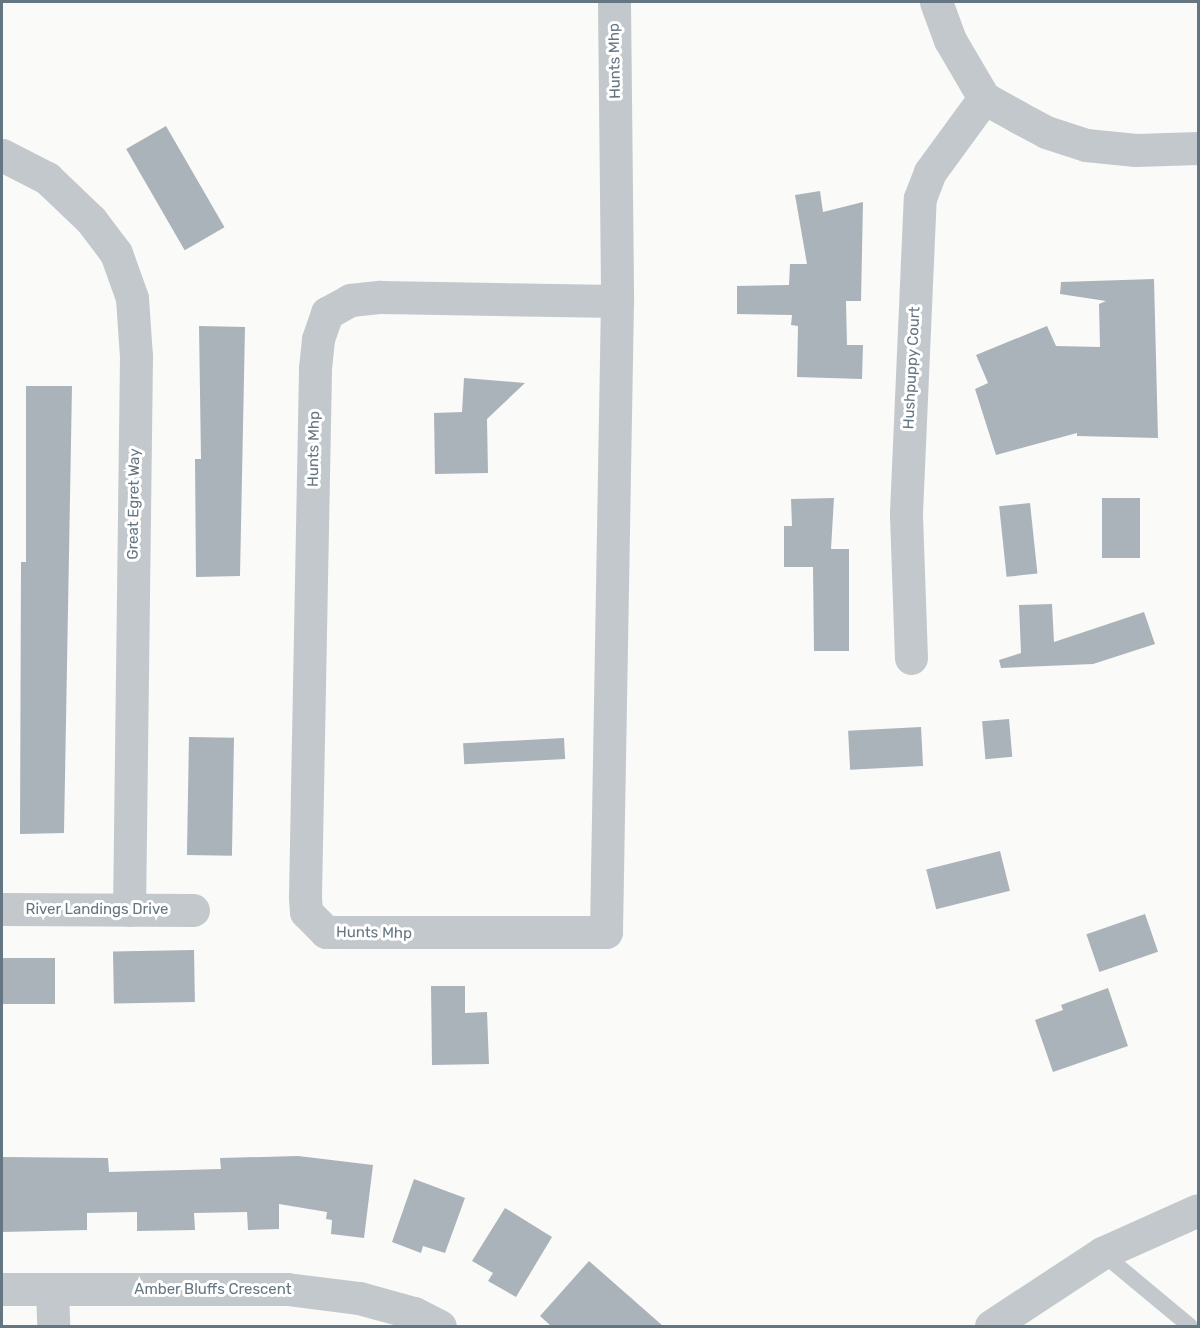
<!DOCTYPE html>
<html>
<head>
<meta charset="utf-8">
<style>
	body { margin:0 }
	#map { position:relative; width:1200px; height:1328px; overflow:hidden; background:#fafaf8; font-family:Rubik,sans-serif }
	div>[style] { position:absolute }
	.building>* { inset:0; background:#aab3b9; transform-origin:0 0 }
	.lane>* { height:16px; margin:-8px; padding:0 8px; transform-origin:8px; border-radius:8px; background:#c3c8cc }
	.street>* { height:33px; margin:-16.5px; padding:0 16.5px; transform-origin:16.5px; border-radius:16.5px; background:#c3c8cc }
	span { translate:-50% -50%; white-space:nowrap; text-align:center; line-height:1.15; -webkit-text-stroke:6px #fff; paint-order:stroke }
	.street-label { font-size:15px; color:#657683 }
	.frame { position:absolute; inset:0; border:3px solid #657683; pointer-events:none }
</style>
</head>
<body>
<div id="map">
	<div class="building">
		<i style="left:166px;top:126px;width:117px;height:46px;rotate:60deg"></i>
		<i style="clip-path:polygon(820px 191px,823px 212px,863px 202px,861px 301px,846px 301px,847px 345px,863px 345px,862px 379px,797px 377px,798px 326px,791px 325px,792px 315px,737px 314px,737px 286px,789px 285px,790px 264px,807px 264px,795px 195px)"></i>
		<i style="clip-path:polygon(1154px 279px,1158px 438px,1077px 436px,1077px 433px,996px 455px,975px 389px,988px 383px,976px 355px,1047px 326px,1056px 346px,1100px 347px,1099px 304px,1106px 301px,1060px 294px,1061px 282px)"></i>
		<i style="clip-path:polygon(199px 326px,245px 327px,240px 576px,196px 577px,195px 459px,201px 459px)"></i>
		<i style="clip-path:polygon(464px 378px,525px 383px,487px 419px,488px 473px,435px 474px,434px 413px,462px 412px)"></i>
		<i style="clip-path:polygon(26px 386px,72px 386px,64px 833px,20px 834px,21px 562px,26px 562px)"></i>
		<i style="clip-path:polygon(834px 498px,831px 549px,849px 549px,849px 651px,814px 651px,813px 567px,784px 567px,784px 526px,792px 526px,791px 499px)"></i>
		<i style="left:1102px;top:498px;width:38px;height:60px"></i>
		<i style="left:1030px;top:503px;width:71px;height:31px;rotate:84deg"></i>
		<i style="clip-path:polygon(1052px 604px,1054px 642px,1144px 612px,1155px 644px,1093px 664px,1001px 668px,999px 660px,1021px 653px,1019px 605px)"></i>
		<i style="left:1009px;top:719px;width:38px;height:27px;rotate:85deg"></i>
		<i style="left:921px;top:727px;width:39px;height:73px;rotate:87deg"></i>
		<i style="left:189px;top:737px;width:45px;height:118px;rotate:1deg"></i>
		<i style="left:564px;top:738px;width:21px;height:101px;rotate:87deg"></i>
		<i style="left:1000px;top:851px;width:41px;height:76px;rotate:76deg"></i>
		<i style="left:1145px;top:914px;width:40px;height:62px;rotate:71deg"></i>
		<i style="left:194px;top:950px;width:52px;height:81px;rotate:89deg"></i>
		<i style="left:55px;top:958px;width:46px;height:53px;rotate:90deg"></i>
		<i style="clip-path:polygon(431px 986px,465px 986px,465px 1013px,487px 1012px,489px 1064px,432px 1065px)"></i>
		<i style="clip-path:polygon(1108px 988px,1128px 1046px,1053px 1072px,1035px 1020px,1063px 1010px,1061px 1005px)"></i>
		<i style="clip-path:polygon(298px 1156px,373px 1165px,364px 1238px,331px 1234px,332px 1220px,326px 1219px,327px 1212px,279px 1204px,279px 1229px,248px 1230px,247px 1212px,194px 1213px,195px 1230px,137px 1231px,137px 1212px,87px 1213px,87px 1230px,2px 1232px,2px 1157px,108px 1158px,109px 1172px,221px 1169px,220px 1158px)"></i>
		<i style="clip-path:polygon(414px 1179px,465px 1198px,445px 1253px,423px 1246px,421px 1253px,392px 1242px)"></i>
		<i style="clip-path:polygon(505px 1208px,552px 1237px,516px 1297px,488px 1281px,493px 1273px,472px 1261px)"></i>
		<i style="clip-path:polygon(589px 1261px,663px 1326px,551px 1326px,540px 1316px)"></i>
	</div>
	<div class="lane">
		<i style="left:1102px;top:1253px;width:114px;rotate:39.7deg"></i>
	</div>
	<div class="street">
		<i style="left:614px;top:2px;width:299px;rotate:89.4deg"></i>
		<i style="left:617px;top:301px;width:631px;rotate:91deg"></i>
		<i style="left:606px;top:932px;width:280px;rotate:180deg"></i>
		<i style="left:326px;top:932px;width:28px;rotate:-135deg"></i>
		<i style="left:306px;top:912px;width:16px;rotate:-94deg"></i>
		<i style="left:305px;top:896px;width:528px;rotate:-88.91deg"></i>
		<i style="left:315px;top:368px;width:29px;rotate:-84deg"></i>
		<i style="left:318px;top:339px;width:28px;rotate:-71deg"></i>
		<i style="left:327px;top:313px;width:26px;rotate:-29deg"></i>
		<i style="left:350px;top:300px;width:31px;rotate:-6deg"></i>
		<i style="left:381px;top:297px;width:236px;rotate:1deg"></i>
		<i style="left:936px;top:2px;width:40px;rotate:69.8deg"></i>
		<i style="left:950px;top:40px;width:67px;rotate:59.6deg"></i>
		<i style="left:984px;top:98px;width:39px;rotate:29deg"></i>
		<i style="left:1018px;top:117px;width:32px;rotate:28deg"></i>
		<i style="left:1046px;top:132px;width:42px;rotate:18deg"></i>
		<i style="left:1086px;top:145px;width:50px;rotate:5.7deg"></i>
		<i style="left:1136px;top:150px;width:62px;rotate:-1.8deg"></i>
		<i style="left:2px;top:155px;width:51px;rotate:27.1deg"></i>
		<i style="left:47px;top:178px;width:61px;rotate:43.7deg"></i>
		<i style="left:91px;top:220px;width:41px;rotate:52.9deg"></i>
		<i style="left:116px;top:253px;width:48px;rotate:70.4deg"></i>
		<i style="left:132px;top:298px;width:58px;rotate:86.1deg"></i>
		<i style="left:136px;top:356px;width:554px;rotate:90.72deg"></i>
		<i style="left:911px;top:658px;width:145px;rotate:-92deg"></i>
		<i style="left:906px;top:513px;width:315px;rotate:-87.5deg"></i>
		<i style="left:920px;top:198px;width:28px;rotate:-69deg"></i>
		<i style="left:930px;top:172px;width:92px;rotate:-53.9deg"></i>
		<i style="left:2px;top:909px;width:191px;rotate:0.3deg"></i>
		<i style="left:2px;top:1289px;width:285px"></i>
		<i style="left:287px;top:1289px;width:73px;rotate:7.1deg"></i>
		<i style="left:359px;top:1298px;width:57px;rotate:15.3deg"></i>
		<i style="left:414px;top:1313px;width:29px;rotate:27deg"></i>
		<i style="left:52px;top:1289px;width:37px;rotate:88deg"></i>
		<i style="left:991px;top:1326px;width:133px;rotate:-33.3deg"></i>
		<i style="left:1102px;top:1253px;width:105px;rotate:-24.1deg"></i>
	</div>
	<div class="street-label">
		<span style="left:615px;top:61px;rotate:-91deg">Hunts Mhp</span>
		<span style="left:912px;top:368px;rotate:-87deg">Hushpuppy Court</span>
		<span style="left:314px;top:449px;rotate:-89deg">Hunts Mhp</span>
		<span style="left:134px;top:504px;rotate:-89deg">Great Egret Way</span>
		<span style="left:97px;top:910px">River Landings Drive</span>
		<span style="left:374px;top:933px;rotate:1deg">Hunts Mhp</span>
		<span style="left:213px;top:1290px">Amber Bluffs Crescent</span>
	</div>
	<div class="frame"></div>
</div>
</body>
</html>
